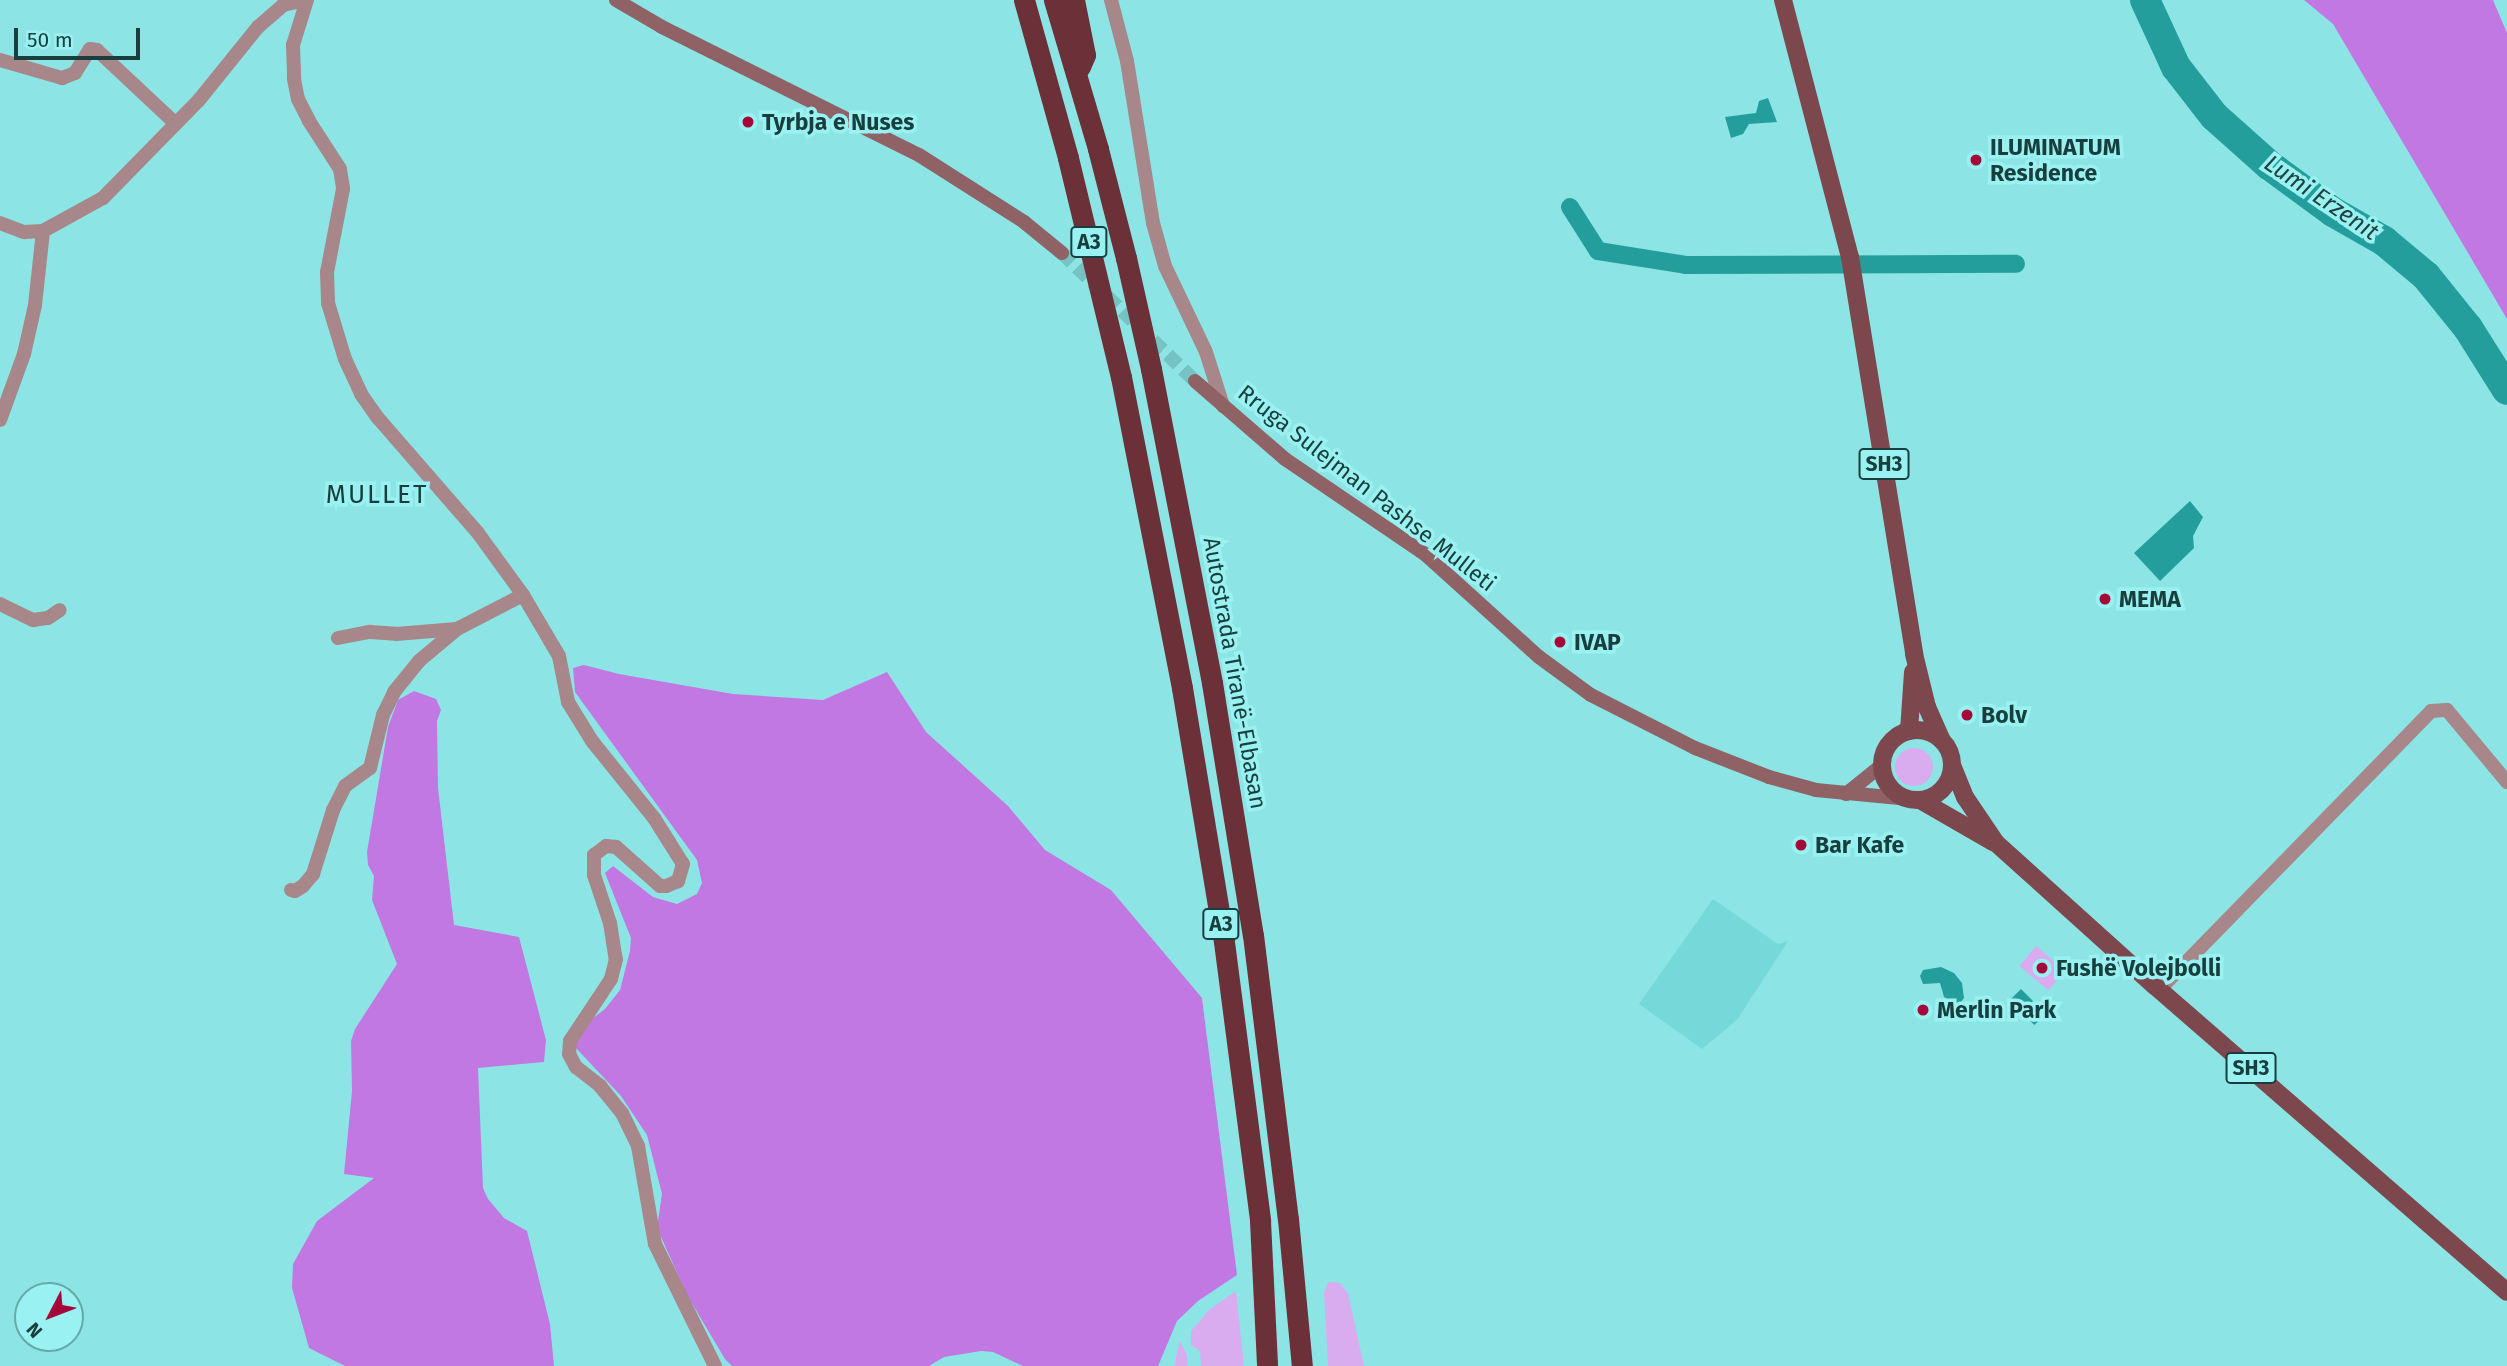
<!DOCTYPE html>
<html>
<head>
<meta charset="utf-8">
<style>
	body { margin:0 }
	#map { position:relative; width:2507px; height:1366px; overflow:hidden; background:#8ce5e4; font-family:"Fira Sans",sans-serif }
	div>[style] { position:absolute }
	.built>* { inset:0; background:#74d9d8 }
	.green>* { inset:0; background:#d9acf0; transform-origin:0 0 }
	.round { border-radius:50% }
	.forest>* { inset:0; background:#c178e3 }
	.water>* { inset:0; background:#249e9d; transform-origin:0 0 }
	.canal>* { height:18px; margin:-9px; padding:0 9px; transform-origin:9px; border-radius:9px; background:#249e9d }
	.river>* { height:30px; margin:-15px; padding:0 15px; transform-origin:15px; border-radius:15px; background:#249e9d }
	.secondary-tunnel>* { height:14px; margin-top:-7px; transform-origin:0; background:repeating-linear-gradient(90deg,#75c4c3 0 14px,transparent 0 21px) }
	.street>* { height:14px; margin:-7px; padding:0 7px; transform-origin:7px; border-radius:7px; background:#a78789 }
	.secondary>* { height:14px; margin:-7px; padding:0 7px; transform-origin:7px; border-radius:7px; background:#8f6266 }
	.primary>* { height:18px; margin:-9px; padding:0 9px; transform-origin:9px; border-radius:9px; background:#7d484d }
	.primary>.ring { margin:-9px; padding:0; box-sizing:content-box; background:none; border:18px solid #7d484d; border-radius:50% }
	.highway>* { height:21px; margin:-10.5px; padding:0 10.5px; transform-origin:10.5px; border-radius:10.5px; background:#6c3038 }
	.dots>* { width:19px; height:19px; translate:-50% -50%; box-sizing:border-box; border:4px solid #99f2f1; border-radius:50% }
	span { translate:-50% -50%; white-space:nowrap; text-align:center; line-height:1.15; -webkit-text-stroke:7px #99f2f1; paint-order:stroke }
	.shield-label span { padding:2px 5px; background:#99f2f1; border:2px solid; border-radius:5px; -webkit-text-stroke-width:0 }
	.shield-label { font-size:21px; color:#183e3d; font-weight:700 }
	.poi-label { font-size:23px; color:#183e3d; font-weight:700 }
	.left { translate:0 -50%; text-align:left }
	.street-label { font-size:23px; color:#183e3d }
	.water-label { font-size:24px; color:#214242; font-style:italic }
	.quarter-label { font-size:26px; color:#183e3d; letter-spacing:2px }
	.north { position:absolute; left:14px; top:1282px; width:70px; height:70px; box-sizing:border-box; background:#99f2f1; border:2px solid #65aaa9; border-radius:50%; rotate:228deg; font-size:19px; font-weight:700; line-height:28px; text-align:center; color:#183e3d }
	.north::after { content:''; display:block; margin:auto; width:24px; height:32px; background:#a40738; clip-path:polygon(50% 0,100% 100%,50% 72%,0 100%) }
	.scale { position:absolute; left:14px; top:28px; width:126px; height:32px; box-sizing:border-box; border:4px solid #183e3d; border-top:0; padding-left:9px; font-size:21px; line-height:24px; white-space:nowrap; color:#183e3d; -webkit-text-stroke:5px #99f2f1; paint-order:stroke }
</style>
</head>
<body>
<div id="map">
	<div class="built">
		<i style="clip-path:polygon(1713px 899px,1778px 944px,1788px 941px,1737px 1020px,1702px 1049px,1639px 1004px)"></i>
	</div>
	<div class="green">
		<i class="round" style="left:1895px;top:748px;width:38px;height:38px"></i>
		<i style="left:2036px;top:946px;width:38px;height:26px;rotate:40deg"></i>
		<i style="clip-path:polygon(1328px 1282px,1340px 1283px,1348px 1293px,1364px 1366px,1328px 1366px,1324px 1293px)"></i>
		<i style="clip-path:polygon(1236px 1291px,1244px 1366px,1201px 1366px,1200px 1351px,1191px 1345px,1191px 1331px,1209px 1310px)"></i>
		<i style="clip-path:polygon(1180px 1341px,1187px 1355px,1188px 1366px,1174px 1366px)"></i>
	</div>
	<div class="forest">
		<i style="clip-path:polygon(2304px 0,2493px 0,2507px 33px,2507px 319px,2333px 24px)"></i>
		<i style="clip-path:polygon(584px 665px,619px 674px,733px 694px,823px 700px,887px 672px,926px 732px,1008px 806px,1045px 850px,1111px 890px,1202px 998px,1237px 1275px,1198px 1301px,1177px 1321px,1158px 1366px,1023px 1366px,993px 1352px,981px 1351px,944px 1357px,929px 1366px,732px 1366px,725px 1359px,687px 1295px,657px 1228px,662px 1194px,647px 1135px,621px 1096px,574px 1046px,585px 1024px,605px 1009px,620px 990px,630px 951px,631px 938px,605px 873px,613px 866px,653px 897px,677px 904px,697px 894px,702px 883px,697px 860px,575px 692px,573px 668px)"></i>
		<i style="clip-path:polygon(414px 691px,436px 699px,441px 710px,437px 721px,438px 788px,454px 925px,519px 937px,546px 1040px,544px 1062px,478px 1068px,483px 1188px,488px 1199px,504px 1218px,527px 1231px,550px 1324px,554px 1366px,345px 1366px,309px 1348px,292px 1288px,293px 1264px,317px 1221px,374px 1178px,344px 1174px,352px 1091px,351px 1041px,355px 1029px,397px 964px,372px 900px,374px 876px,368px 865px,367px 852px,388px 727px,398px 700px)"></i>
	</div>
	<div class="water">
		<i style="clip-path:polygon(1768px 98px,1777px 122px,1749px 124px,1743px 134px,1731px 138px,1725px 117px,1756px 113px,1759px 101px)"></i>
		<i style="clip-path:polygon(2190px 501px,2203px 517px,2193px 536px,2194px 548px,2160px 581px,2134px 553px)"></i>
		<i style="clip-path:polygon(1941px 967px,1954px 973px,1962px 983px,1964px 998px,1958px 1006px,1944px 997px,1940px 983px,1923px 984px,1920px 976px,1923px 970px)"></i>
		<i style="left:2021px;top:989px;width:35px;height:16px;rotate:45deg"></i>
	</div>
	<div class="canal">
		<i style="left:1570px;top:207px;width:52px;rotate:57.5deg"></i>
		<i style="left:1598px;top:251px;width:89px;rotate:9deg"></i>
		<i style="left:1686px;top:265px;width:330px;rotate:-0.2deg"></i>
	</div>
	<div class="river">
		<i style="left:2145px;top:0;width:74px;rotate:65.2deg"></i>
		<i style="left:2176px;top:67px;width:62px;rotate:52.2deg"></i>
		<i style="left:2214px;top:116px;width:74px;rotate:41.7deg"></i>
		<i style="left:2269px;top:165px;width:79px;rotate:36.3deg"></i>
		<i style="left:2333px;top:212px;width:59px;rotate:29.6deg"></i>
		<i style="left:2384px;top:241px;width:55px;rotate:39.8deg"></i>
		<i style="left:2426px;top:276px;width:67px;rotate:51.1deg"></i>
		<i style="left:2468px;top:328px;width:73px;rotate:57.8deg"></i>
	</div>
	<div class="secondary-tunnel">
		<i style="left:1062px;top:253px;width:185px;rotate:43.9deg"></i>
	</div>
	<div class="street">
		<i style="left:307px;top:0;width:47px;rotate:107.3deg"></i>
		<i style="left:293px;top:45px;width:34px;rotate:88deg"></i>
		<i style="left:294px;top:79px;width:20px;rotate:79deg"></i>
		<i style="left:298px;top:99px;width:25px;rotate:63deg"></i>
		<i style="left:309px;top:121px;width:57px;rotate:57.1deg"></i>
		<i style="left:340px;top:169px;width:20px;rotate:81deg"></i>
		<i style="left:343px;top:189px;width:85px;rotate:100.9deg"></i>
		<i style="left:327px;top:272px;width:31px;rotate:88deg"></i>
		<i style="left:328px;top:303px;width:59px;rotate:73.1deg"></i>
		<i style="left:345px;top:359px;width:38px;rotate:65deg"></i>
		<i style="left:361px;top:394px;width:29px;rotate:55deg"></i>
		<i style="left:378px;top:418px;width:152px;rotate:49deg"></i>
		<i style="left:478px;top:533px;width:77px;rotate:54deg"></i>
		<i style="left:523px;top:595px;width:71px;rotate:59.5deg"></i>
		<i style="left:559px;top:656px;width:47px;rotate:78.9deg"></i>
		<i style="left:568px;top:702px;width:46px;rotate:58.4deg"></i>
		<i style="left:592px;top:741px;width:99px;rotate:51.2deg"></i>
		<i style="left:654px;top:818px;width:54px;rotate:57.8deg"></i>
		<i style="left:683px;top:864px;width:18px;rotate:106deg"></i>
		<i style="left:678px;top:881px;width:13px;rotate:157deg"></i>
		<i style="left:666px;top:886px;width:6px;rotate:180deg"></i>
		<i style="left:660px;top:886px;width:59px;rotate:-138.4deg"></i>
		<i style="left:616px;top:847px;width:10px;rotate:-174deg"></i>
		<i style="left:606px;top:846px;width:15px;rotate:143deg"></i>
		<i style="left:594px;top:855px;width:20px;rotate:90deg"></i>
		<i style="left:594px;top:875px;width:51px;rotate:71.6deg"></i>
		<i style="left:610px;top:923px;width:36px;rotate:81deg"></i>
		<i style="left:616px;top:959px;width:21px;rotate:104deg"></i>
		<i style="left:611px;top:979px;width:74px;rotate:123.5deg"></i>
		<i style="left:570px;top:1041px;width:13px;rotate:94deg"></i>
		<i style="left:569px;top:1054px;width:15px;rotate:62deg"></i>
		<i style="left:576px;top:1067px;width:31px;rotate:38deg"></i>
		<i style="left:600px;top:1086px;width:35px;rotate:51deg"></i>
		<i style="left:622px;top:1113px;width:37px;rotate:64deg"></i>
		<i style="left:638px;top:1146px;width:99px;rotate:80.2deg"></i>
		<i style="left:655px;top:1244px;width:136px;rotate:63.8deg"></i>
		<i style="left:1111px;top:0;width:63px;rotate:75.3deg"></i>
		<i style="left:1127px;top:61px;width:164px;rotate:80.9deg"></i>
		<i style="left:1153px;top:223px;width:45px;rotate:74.4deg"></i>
		<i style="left:1165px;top:266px;width:95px;rotate:64.5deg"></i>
		<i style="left:1206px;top:352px;width:57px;rotate:72.5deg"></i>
		<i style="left:0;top:60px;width:65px;rotate:16.2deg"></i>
		<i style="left:62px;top:78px;width:14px;rotate:-21deg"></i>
		<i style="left:75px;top:73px;width:28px;rotate:-58deg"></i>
		<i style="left:90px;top:49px;width:7px;rotate:8deg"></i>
		<i style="left:97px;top:50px;width:108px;rotate:43.1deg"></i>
		<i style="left:0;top:223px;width:26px;rotate:21deg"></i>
		<i style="left:24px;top:232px;width:19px;rotate:-3deg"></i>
		<i style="left:43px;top:231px;width:68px;rotate:-28.8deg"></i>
		<i style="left:103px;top:198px;width:137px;rotate:-45.6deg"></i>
		<i style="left:199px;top:100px;width:94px;rotate:-51.1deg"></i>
		<i style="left:258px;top:27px;width:33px;rotate:-41deg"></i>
		<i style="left:283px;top:5px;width:23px;rotate:-13deg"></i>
		<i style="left:0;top:420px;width:70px;rotate:-70deg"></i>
		<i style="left:24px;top:354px;width:50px;rotate:-77.3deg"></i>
		<i style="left:35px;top:305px;width:74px;rotate:-83.8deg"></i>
		<i style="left:0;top:604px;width:37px;rotate:26deg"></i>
		<i style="left:33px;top:620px;width:15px;rotate:-8deg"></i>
		<i style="left:48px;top:618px;width:14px;rotate:-34deg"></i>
		<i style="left:338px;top:638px;width:33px;rotate:-11deg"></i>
		<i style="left:370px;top:632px;width:26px;rotate:4deg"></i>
		<i style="left:396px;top:634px;width:61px;rotate:-4.7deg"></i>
		<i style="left:457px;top:629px;width:74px;rotate:-27.3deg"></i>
		<i style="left:291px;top:890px;width:4px;rotate:14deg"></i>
		<i style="left:295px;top:891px;width:9px;rotate:-32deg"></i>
		<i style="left:303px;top:886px;width:16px;rotate:-50deg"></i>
		<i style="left:313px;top:874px;width:67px;rotate:-72.6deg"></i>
		<i style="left:333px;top:810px;width:27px;rotate:-63deg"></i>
		<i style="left:345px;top:786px;width:31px;rotate:-36deg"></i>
		<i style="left:370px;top:768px;width:55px;rotate:-76.2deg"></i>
		<i style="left:383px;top:715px;width:25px;rotate:-64deg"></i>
		<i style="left:394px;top:692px;width:40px;rotate:-51deg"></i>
		<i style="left:419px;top:661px;width:50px;rotate:-40.1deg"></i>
		<i style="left:2159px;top:990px;width:390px;rotate:-45.7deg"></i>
		<i style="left:2431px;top:711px;width:16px;rotate:-4deg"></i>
		<i style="left:2447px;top:710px;width:94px;rotate:50.2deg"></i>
	</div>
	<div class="secondary">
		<i style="left:616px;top:0;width:53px;rotate:30.4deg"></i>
		<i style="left:662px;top:27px;width:287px;rotate:26.5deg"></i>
		<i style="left:919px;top:155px;width:125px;rotate:32.5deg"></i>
		<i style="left:1024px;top:222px;width:49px;rotate:39.2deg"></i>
		<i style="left:1195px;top:381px;width:119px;rotate:40.9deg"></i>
		<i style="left:1285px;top:459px;width:171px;rotate:34.2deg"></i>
		<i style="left:1426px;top:555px;width:152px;rotate:42.1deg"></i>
		<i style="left:1539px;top:657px;width:64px;rotate:36.2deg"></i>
		<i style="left:1591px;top:695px;width:117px;rotate:27deg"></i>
		<i style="left:1695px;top:748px;width:79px;rotate:21.4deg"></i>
		<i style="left:1769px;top:777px;width:49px;rotate:15.5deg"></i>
		<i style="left:1816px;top:790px;width:94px;rotate:5.5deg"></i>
		<i style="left:1846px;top:794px;width:46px;rotate:-38.9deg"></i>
	</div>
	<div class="primary">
		<i style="left:1783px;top:0;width:266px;rotate:75.4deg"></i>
		<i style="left:1850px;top:257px;width:402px;rotate:80.8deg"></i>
		<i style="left:1914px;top:654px;width:55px;rotate:76.2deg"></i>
		<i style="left:1927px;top:707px;width:37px;rotate:66deg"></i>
		<i class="ring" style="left:1882px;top:730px;width:52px;height:52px"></i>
		<i style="left:1909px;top:731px;width:59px;rotate:-86.1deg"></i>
		<i style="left:1952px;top:765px;width:35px;rotate:68deg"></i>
		<i style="left:1965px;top:797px;width:55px;rotate:56deg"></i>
		<i style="left:1996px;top:843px;width:214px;rotate:42deg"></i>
		<i style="left:2155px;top:986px;width:466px;rotate:41deg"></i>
		<i style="left:1920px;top:800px;width:84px;rotate:29.9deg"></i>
	</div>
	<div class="highway">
		<i style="left:1024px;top:0;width:164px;rotate:74.4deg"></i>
		<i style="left:1068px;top:158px;width:225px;rotate:76.4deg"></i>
		<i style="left:1121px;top:377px;width:317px;rotate:78.9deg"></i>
		<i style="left:1182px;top:688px;width:257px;rotate:80.6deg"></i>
		<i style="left:1224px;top:942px;width:281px;rotate:82.6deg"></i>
		<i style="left:1260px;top:1221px;width:145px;rotate:87.2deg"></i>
		<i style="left:1054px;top:0;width:155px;rotate:73.5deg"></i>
		<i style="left:1098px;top:149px;width:113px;rotate:75.6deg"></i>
		<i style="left:1126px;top:258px;width:114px;rotate:77.3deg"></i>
		<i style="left:1151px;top:369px;width:320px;rotate:79deg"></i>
		<i style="left:1212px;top:683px;width:255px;rotate:80.8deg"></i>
		<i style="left:1253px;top:935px;width:286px;rotate:83deg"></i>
		<i style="left:1288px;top:1219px;width:148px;rotate:84.6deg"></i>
		<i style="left:1074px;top:0;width:56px;rotate:78.7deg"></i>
		<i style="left:1085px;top:55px;width:13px;rotate:113deg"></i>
	</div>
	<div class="dots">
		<i style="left:748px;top:122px;background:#a40738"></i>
		<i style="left:1976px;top:160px;background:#a40738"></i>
		<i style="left:2105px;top:599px;background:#a40738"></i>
		<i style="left:1560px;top:642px;background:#a40738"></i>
		<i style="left:1967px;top:715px;background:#a40738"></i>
		<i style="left:1801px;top:845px;background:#a40738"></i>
		<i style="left:2042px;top:968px;background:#a40738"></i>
		<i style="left:1923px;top:1010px;background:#a40738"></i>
	</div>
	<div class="shield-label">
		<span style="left:1089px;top:242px">A3</span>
		<span style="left:1884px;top:464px">SH3</span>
		<span style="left:1221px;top:924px">A3</span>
		<span style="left:2251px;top:1068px">SH3</span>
	</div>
	<div class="poi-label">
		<span class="left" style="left:762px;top:122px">Tyrbja e Nuses</span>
		<span class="left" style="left:1990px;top:160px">ILUMINATUM<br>Residence</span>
		<span class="left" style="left:2119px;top:599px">MEMA</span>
		<span class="left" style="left:1574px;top:642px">IVAP</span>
		<span class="left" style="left:1981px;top:715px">Bolv</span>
		<span class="left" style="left:1815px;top:845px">Bar Kafe</span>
		<span class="left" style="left:2056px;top:968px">Fushë Volejbolli</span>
		<span class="left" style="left:1937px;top:1010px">Merlin Park</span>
	</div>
	<div class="street-label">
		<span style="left:1367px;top:488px;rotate:38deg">Rruga Sulejman Pashse Mulleti</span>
		<span style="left:1235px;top:673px;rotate:80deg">Autostrada Tiranë-Elbasan</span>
	</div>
	<div class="water-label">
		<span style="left:2321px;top:198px;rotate:34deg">Lumi Erzenit</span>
	</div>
	<div class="quarter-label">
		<span style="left:377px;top:495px">MULLET</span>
	</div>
	<div class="north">N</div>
	<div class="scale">50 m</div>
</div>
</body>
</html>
